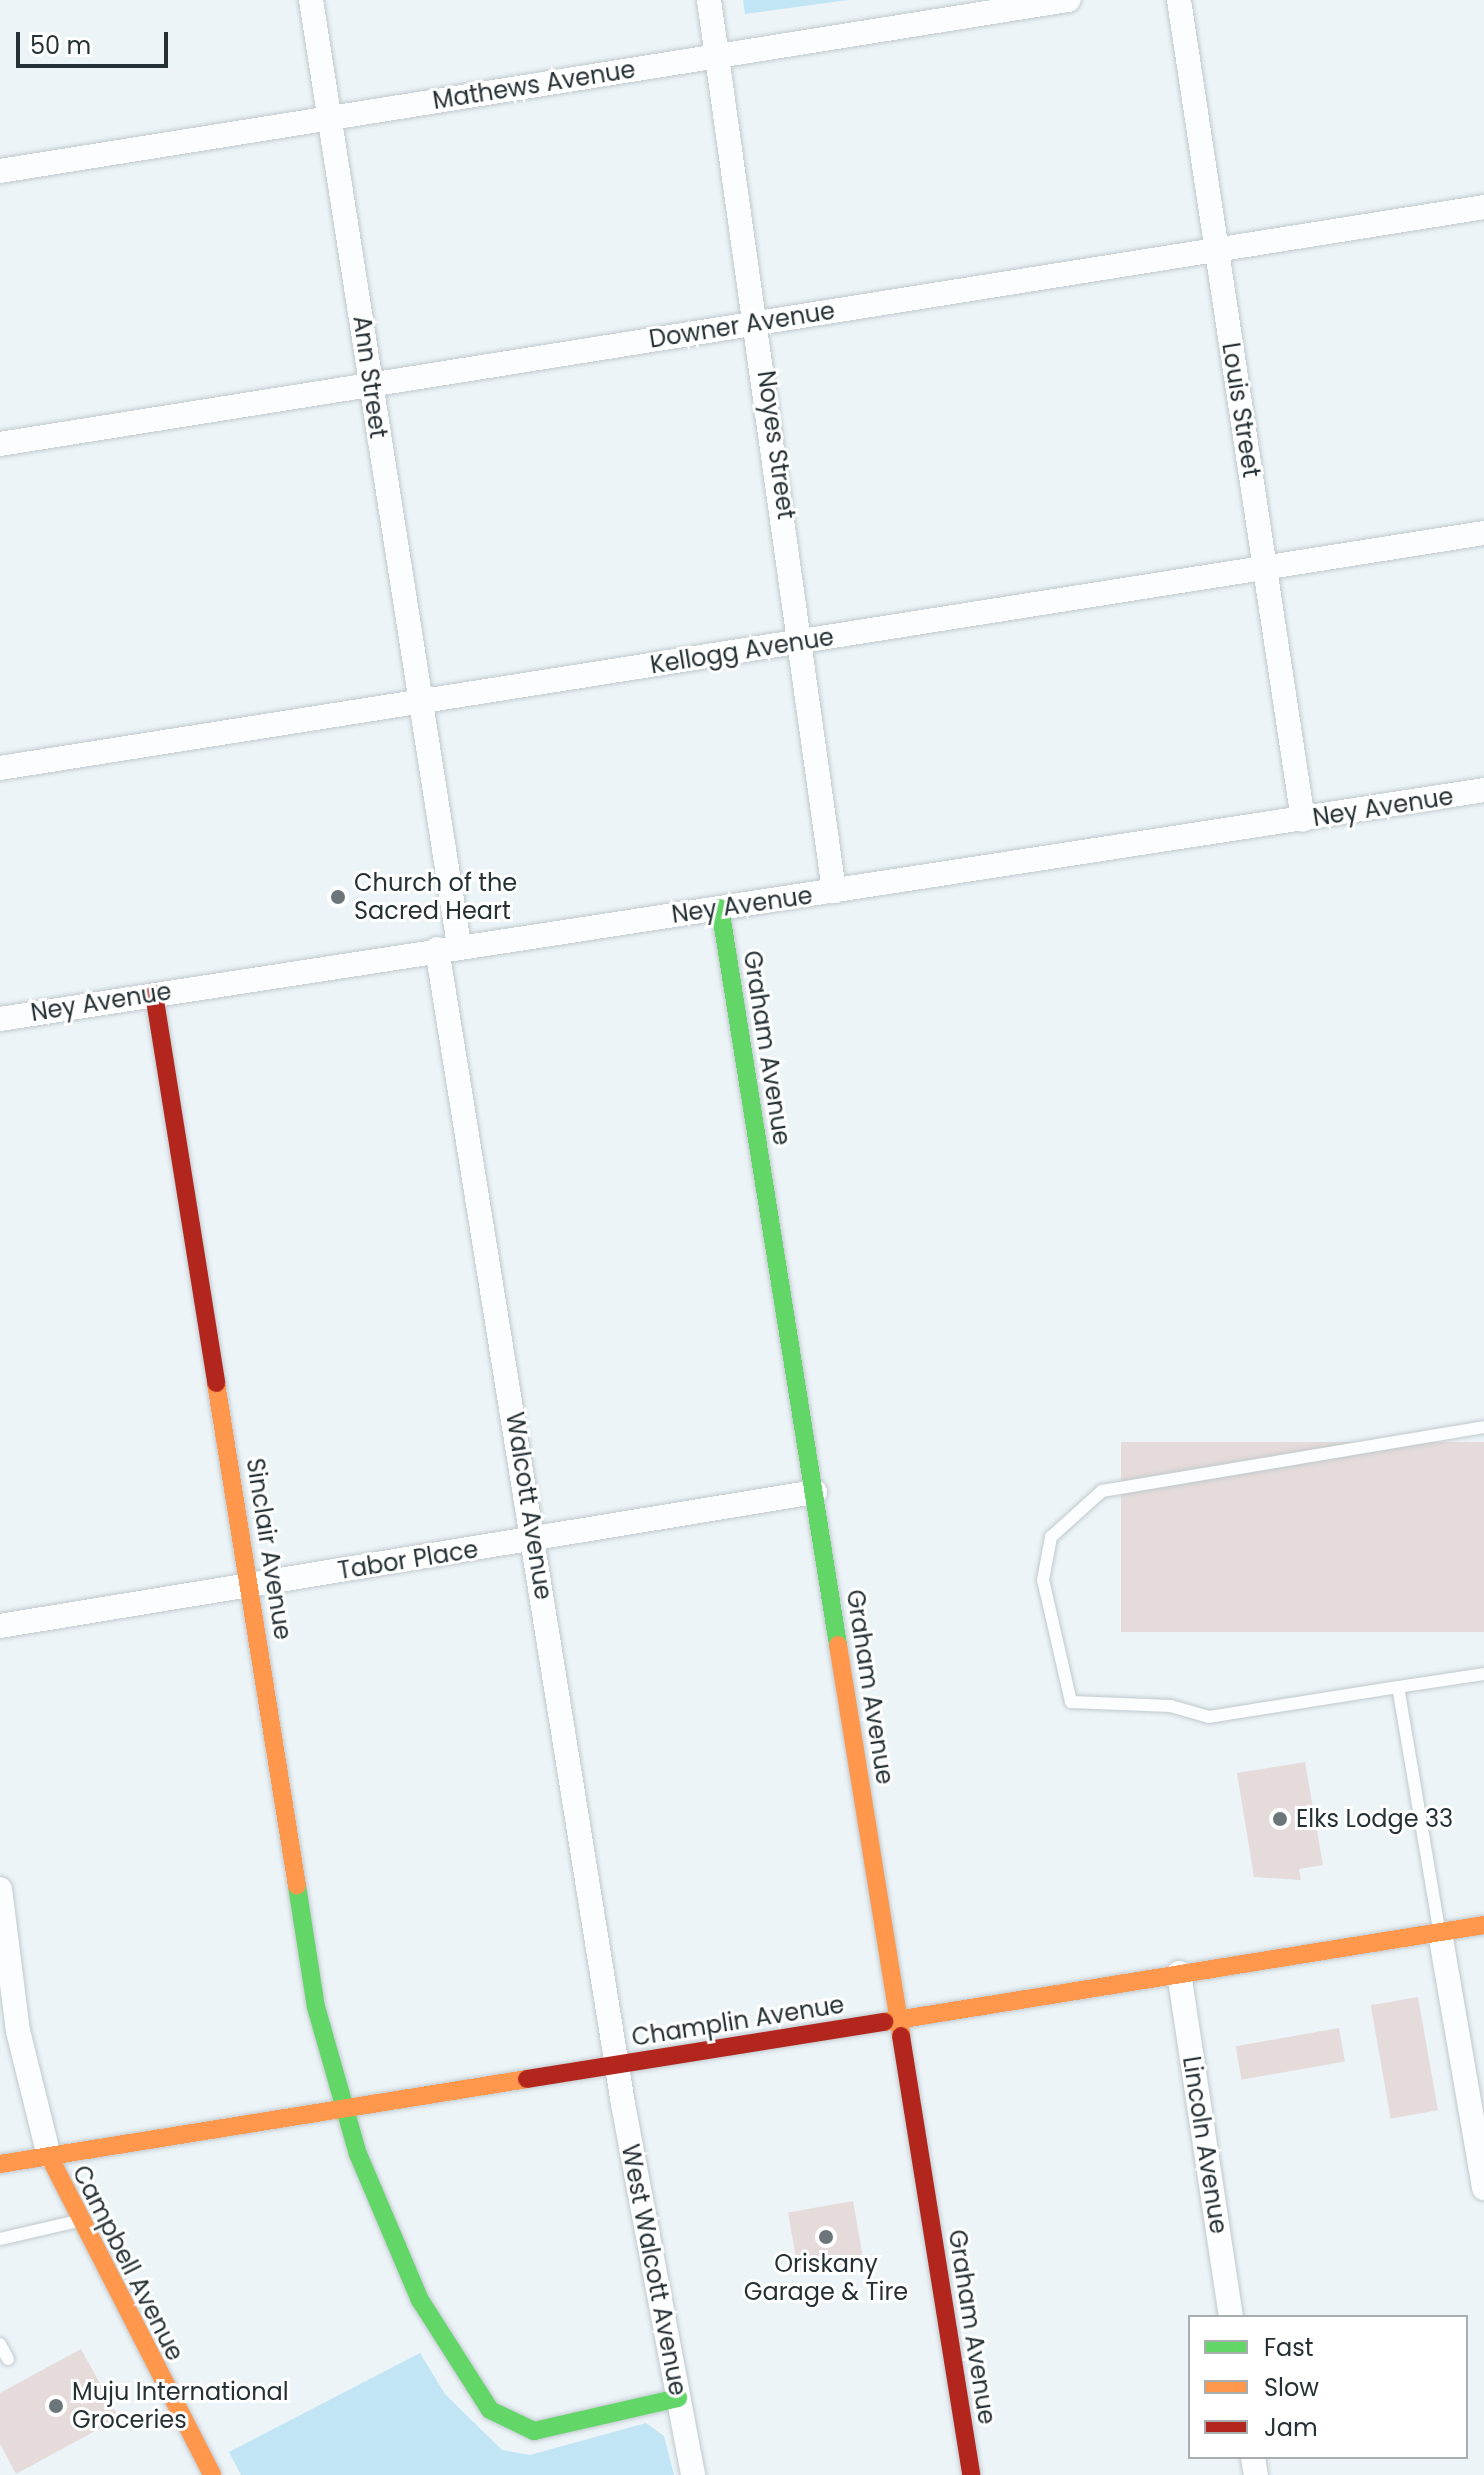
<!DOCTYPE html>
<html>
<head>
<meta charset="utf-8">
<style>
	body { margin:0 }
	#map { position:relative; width:1484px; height:2475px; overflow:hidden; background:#ecf4f8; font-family:Poppins,sans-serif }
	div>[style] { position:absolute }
	.green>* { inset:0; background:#c2e5f6 }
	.building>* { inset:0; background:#e4dbda; transform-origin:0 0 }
	.roads { filter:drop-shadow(0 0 2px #c1c9cd) drop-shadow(0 0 2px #c1c9cd) }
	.lane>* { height:12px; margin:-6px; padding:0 6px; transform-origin:6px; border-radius:6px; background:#fcfdfe }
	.street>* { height:24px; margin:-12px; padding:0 12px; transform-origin:12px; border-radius:12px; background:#fcfdfe }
	.fast>* { height:18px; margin:-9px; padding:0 9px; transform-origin:9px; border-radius:9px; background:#63d668 }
	.slow>* { height:18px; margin:-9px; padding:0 9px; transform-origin:9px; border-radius:9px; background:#ff974d }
	.jam>* { height:18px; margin:-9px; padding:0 9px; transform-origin:9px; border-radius:9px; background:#b3261e }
	.dots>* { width:22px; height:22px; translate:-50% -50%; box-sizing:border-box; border:4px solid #fff; border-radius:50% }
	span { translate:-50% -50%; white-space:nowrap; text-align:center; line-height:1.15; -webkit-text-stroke:6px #fff; paint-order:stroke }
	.street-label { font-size:24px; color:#263136 }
	.poi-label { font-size:24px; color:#263136 }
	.left { translate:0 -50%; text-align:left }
	.legend { position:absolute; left:1188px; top:2315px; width:280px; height:144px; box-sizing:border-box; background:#fff; border:2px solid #a8adaf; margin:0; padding:10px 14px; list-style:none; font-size:24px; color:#263136 }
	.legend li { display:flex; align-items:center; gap:16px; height:40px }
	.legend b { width:40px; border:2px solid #a8adaf }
	.scale { position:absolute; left:16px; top:32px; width:152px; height:36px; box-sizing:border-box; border:4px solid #263136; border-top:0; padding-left:10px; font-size:24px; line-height:28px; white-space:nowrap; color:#263136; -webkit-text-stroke:6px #fff; paint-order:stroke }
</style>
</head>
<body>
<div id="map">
	<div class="green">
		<i style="clip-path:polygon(743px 0,848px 0,745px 14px)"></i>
		<i style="clip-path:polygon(420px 2353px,445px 2394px,502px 2450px,530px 2455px,646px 2423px,664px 2436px,674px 2475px,241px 2475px,229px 2452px)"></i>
	</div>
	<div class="building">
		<i style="left:1484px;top:1442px;width:190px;height:363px;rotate:90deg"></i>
		<i style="clip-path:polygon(1305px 1762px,1323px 1865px,1299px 1869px,1301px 1880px,1254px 1877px,1237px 1773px)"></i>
		<i style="left:1418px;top:1997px;width:115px;height:48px;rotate:80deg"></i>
		<i style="left:1339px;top:2028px;width:34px;height:105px;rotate:80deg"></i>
		<i style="left:853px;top:2201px;width:61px;height:66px;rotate:80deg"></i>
		<i style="clip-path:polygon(81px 2349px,119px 2418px,16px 2474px,0 2444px,0 2393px)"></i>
	</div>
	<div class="roads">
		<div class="lane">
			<i style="left:1398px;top:1687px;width:191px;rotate:171deg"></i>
			<i style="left:1209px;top:1717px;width:40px;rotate:-164deg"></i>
			<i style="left:1171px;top:1706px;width:100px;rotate:-177.7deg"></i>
			<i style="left:1071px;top:1702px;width:125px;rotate:-102.9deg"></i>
			<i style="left:1043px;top:1580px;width:44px;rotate:-79.5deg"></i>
			<i style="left:1051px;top:1537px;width:69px;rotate:-42deg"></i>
			<i style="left:1102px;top:1491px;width:387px;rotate:-9.5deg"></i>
			<i style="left:1439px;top:1929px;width:245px;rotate:-99.6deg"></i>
			<i style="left:1398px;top:1687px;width:87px;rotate:-8.6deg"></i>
			<i style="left:0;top:2239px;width:80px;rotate:-13deg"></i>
			<i style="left:0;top:2344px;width:17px;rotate:62deg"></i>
		</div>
		<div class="street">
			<i style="left:311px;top:0;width:957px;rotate:81.1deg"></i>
			<i style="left:709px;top:0;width:900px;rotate:82.01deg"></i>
			<i style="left:1179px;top:0;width:829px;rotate:81.4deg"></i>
			<i style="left:0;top:171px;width:1082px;rotate:-9.1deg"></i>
			<i style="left:0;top:444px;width:1503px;rotate:-9.07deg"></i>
			<i style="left:0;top:768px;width:1502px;rotate:-9deg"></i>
			<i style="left:437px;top:949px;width:1170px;rotate:80.85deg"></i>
			<i style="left:623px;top:2104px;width:378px;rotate:79.3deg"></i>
			<i style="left:0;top:1019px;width:1502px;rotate:-8.77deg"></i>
			<i style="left:0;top:1626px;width:826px;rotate:-9.34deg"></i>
			<i style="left:0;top:1889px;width:143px;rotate:82.8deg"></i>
			<i style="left:18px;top:2031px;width:129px;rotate:76.1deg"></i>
			<i style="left:1440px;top:1933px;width:259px;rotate:80.2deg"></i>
			<i style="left:1179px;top:1973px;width:348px;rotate:81.4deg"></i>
			<i style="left:1253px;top:2457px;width:18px;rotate:81deg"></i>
		</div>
		<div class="fast">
			<i style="left:720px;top:908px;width:746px;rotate:80.9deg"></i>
			<i style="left:297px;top:1886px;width:122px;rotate:81.1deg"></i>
			<i style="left:316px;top:2007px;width:153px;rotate:74.1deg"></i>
			<i style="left:358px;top:2154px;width:159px;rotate:67deg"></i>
			<i style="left:420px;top:2300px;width:130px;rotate:57.5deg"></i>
			<i style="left:490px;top:2410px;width:49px;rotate:25.5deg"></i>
			<i style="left:534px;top:2431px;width:148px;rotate:-12.9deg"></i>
		</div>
		<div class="slow">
			<i style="left:216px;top:1383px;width:509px;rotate:80.85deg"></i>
			<i style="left:838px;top:1645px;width:396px;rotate:80.8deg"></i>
			<i style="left:884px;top:2022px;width:608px;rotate:-9.18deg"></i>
			<i style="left:49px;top:2156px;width:358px;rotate:62.9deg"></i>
			<i style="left:0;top:2164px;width:534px;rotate:-9.16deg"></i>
		</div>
		<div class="jam">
			<i style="left:154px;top:994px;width:394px;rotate:80.9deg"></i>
			<i style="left:901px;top:2036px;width:445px;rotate:80.9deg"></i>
			<i style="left:527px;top:2079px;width:362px;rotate:-9.1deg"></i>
		</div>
	</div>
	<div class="dots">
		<i style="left:338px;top:897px;background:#6b757a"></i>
		<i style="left:1280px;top:1819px;background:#6b757a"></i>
		<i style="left:826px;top:2237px;background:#6b757a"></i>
		<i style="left:56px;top:2406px;background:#6b757a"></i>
	</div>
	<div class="street-label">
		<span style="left:534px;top:85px;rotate:-9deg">Mathews Avenue</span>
		<span style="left:742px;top:325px;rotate:-9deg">Downer Avenue</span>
		<span style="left:370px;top:377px;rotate:82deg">Ann Street</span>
		<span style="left:1241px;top:410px;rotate:81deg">Louis Street</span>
		<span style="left:776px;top:445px;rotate:82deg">Noyes Street</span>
		<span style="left:742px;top:651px;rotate:-9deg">Kellogg Avenue</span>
		<span style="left:1383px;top:807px;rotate:-9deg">Ney Avenue</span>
		<span style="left:742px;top:905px;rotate:-8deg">Ney Avenue</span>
		<span style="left:101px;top:1002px;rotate:-9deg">Ney Avenue</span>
		<span style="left:767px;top:1048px;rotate:81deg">Graham Avenue</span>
		<span style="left:529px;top:1506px;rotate:81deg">Walcott Avenue</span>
		<span style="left:269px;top:1549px;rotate:81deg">Sinclair Avenue</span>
		<span style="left:408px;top:1560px;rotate:-9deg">Tabor Place</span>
		<span style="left:870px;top:1687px;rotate:81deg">Graham Avenue</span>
		<span style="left:738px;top:2021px;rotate:-9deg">Champlin Avenue</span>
		<span style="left:1205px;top:2145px;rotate:81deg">Lincoln Avenue</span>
		<span style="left:128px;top:2263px;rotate:63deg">Campbell Avenue</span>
		<span style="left:654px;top:2270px;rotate:79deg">West Walcott Avenue</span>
		<span style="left:972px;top:2327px;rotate:81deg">Graham Avenue</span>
	</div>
	<div class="poi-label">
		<span class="left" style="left:354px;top:897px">Church of the<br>Sacred Heart</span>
		<span class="left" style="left:1296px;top:1819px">Elks Lodge 33</span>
		<span style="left:826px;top:2278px">Oriskany<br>Garage &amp; Tire</span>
		<span class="left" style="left:72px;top:2406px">Muju International<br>Groceries</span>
	</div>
	<ul class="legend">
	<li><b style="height:10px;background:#63d668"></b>Fast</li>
	<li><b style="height:10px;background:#ff974d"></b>Slow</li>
	<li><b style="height:10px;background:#b3261e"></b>Jam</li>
	</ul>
	<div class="scale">50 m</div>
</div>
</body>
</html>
